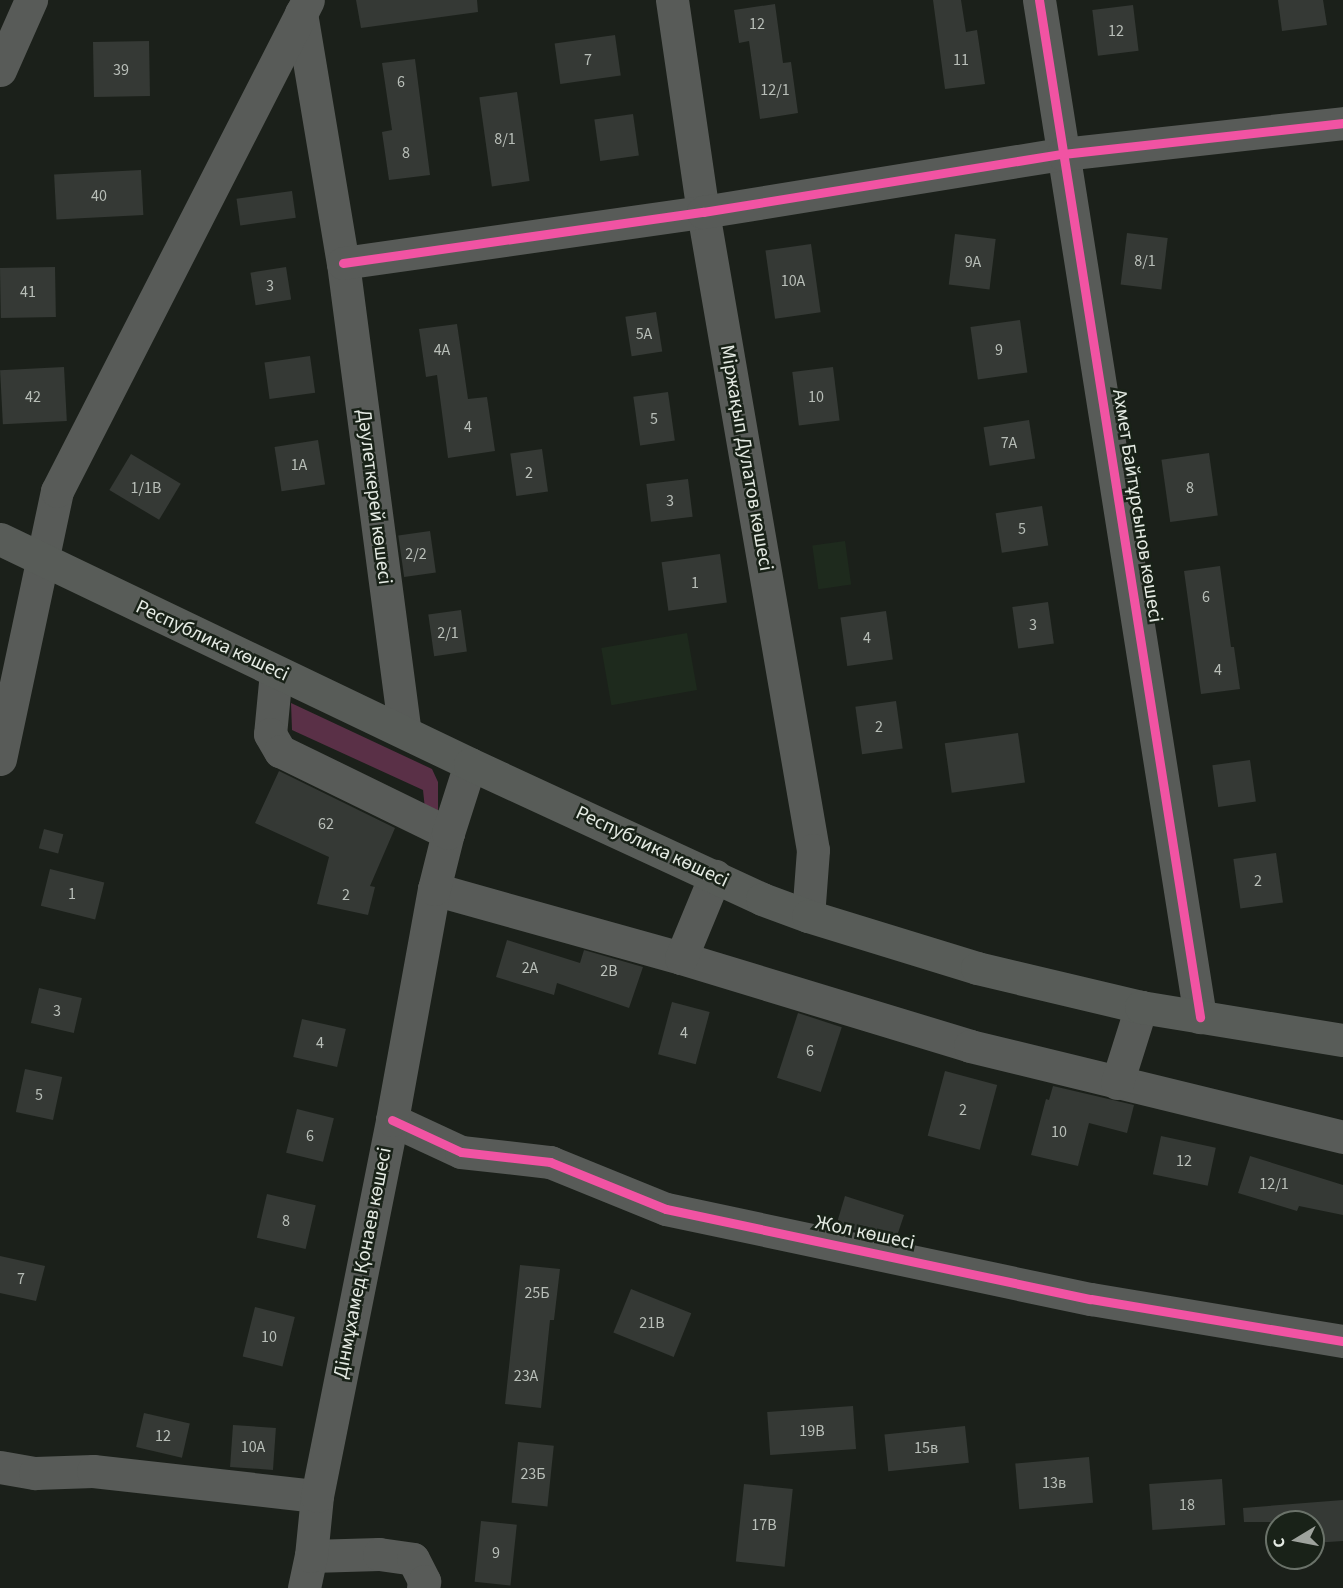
<!DOCTYPE html>
<html>
<head>
<meta charset="utf-8">
<style>
	body { margin:0 }
	#map { position:relative; width:1343px; height:1588px; overflow:hidden; background:#1b201a; font-family:"Source Sans 3",sans-serif }
	div>[style] { position:absolute }
	.built>* { inset:0; background:#1e2a1d; transform-origin:0 0 }
	.green>* { inset:0; background:#5a3047 }
	.building>* { inset:0; background:#353935; transform-origin:0 0 }
	.minor>* { height:33px; margin:-16.5px; padding:0 16.5px; transform-origin:16.5px; border-radius:16.5px; background:#585b58 }
	.major>* { height:33px; margin:-16.5px; padding:0 16.5px; transform-origin:16.5px; border-radius:16.5px; background:#585c58 }
	.cycleway>* { height:9px; margin:-4.5px; padding:0 4.5px; transform-origin:4.5px; border-radius:4.5px; background:#f153a3 }
	span { translate:-50% -50%; white-space:nowrap; text-align:center; line-height:1.15; -webkit-text-stroke:5px #192218; paint-order:stroke }
	.number-label { font-size:16px; color:#b8beb8 }
	.number-label span { -webkit-text-stroke-width:0 }
	.street-label { font-size:20px; color:#e4eae3 }
	.north { position:absolute; left:1265px; top:1510px; width:60px; height:60px; box-sizing:border-box; background:#192218; border:2px solid #6a7269; border-radius:50%; rotate:260deg; font-size:16px; font-weight:700; line-height:24px; text-align:center; color:#e4eae3 }
	.north::after { content:''; display:block; margin:auto; width:21px; height:27px; background:#9ea39d; clip-path:polygon(50% 0,100% 100%,50% 72%,0 100%) }
</style>
</head>
<body>
<div id="map">
	<div class="built">
		<i style="left:845px;top:541px;width:44px;height:33px;rotate:82deg"></i>
		<i style="left:687px;top:633px;width:58px;height:87px;rotate:80deg"></i>
	</div>
	<div class="green">
		<i style="clip-path:polygon(291px 703px,432px 769px,438px 782px,438px 816px,425px 809px,423px 790px,292px 730px)"></i>
	</div>
	<div class="building">
		<i style="clip-path:polygon(356px 0,477px 0,478px 12px,361px 28px)"></i>
		<i style="clip-path:polygon(933px 0,961px 0,966px 32px,977px 30px,985px 84px,945px 89px)"></i>
		<i style="clip-path:polygon(1278px 0,1323px 0,1327px 25px,1282px 31px)"></i>
		<i style="clip-path:polygon(775px 4px,783px 63px,791px 62px,798px 113px,760px 119px,749px 41px,739px 43px,734px 10px)"></i>
		<i style="left:1133px;top:5px;width:46px;height:41px;rotate:83deg"></i>
		<i style="left:615px;top:35px;width:41px;height:61px;rotate:82deg"></i>
		<i style="left:149px;top:41px;width:55px;height:56px;rotate:89deg"></i>
		<i style="clip-path:polygon(415px 59px,430px 175px,389px 180px,382px 132px,392px 130px,382px 63px)"></i>
		<i style="left:517px;top:92px;width:90px;height:38px;rotate:82deg"></i>
		<i style="left:633px;top:114px;width:42px;height:39px;rotate:82deg"></i>
		<i style="left:141px;top:170px;width:45px;height:87px;rotate:87deg"></i>
		<i style="left:292px;top:191px;width:27px;height:56px;rotate:82deg"></i>
		<i style="left:1127px;top:233px;width:41px;height:52px;rotate:7deg"></i>
		<i style="left:955px;top:234px;width:41px;height:51px;rotate:7deg"></i>
		<i style="left:811px;top:244px;width:69px;height:46px;rotate:82deg"></i>
		<i style="left:55px;top:267px;width:50px;height:55px;rotate:89deg"></i>
		<i style="left:286px;top:267px;width:33px;height:36px;rotate:81deg"></i>
		<i style="left:656px;top:312px;width:40px;height:31px;rotate:81deg"></i>
		<i style="left:1020px;top:320px;width:53px;height:50px;rotate:82deg"></i>
		<i style="clip-path:polygon(457px 324px,468px 399px,487px 397px,495px 451px,448px 458px,437px 375px,426px 377px,419px 329px)"></i>
		<i style="left:310px;top:356px;width:37px;height:46px;rotate:82deg"></i>
		<i style="left:64px;top:367px;width:54px;height:64px;rotate:87deg"></i>
		<i style="left:833px;top:367px;width:54px;height:41px;rotate:83deg"></i>
		<i style="left:668px;top:392px;width:49px;height:35px;rotate:82deg"></i>
		<i style="left:1029px;top:420px;width:39px;height:46px;rotate:81deg"></i>
		<i style="left:318px;top:440px;width:45px;height:44px;rotate:81deg"></i>
		<i style="left:542px;top:449px;width:43px;height:32px;rotate:82deg"></i>
		<i style="left:1209px;top:453px;width:63px;height:48px;rotate:82deg"></i>
		<i style="left:131px;top:454px;width:58px;height:42px;rotate:31deg"></i>
		<i style="left:688px;top:479px;width:38px;height:42px;rotate:83deg"></i>
		<i style="left:1042px;top:506px;width:40px;height:47px;rotate:81deg"></i>
		<i style="left:430px;top:531px;width:42px;height:32px;rotate:82deg"></i>
		<i style="left:720px;top:554px;width:49px;height:59px;rotate:82deg"></i>
		<i style="clip-path:polygon(1220px 566px,1231px 647px,1234px 647px,1240px 689px,1201px 694px,1184px 571px)"></i>
		<i style="left:1048px;top:602px;width:42px;height:36px;rotate:82deg"></i>
		<i style="left:461px;top:610px;width:42px;height:33px;rotate:82deg"></i>
		<i style="left:886px;top:611px;width:49px;height:46px;rotate:82deg"></i>
		<i style="left:896px;top:701px;width:48px;height:41px;rotate:82deg"></i>
		<i style="left:1018px;top:733px;width:50px;height:74px;rotate:82deg"></i>
		<i style="left:1250px;top:760px;width:42px;height:38px;rotate:82deg"></i>
		<i style="clip-path:polygon(279px 771px,395px 828px,370px 886px,375px 887px,368px 915px,317px 904px,329px 857px,255px 823px)"></i>
		<i style="left:44px;top:829px;width:20px;height:20px;rotate:15deg"></i>
		<i style="left:1276px;top:853px;width:50px;height:43px;rotate:82deg"></i>
		<i style="left:50px;top:869px;width:56px;height:38px;rotate:14deg"></i>
		<i style="clip-path:polygon(507px 940px,580px 963px,584px 950px,643px 967px,629px 1008px,557px 983px,554px 995px,496px 977px)"></i>
		<i style="left:39px;top:988px;width:44px;height:36px;rotate:13deg"></i>
		<i style="left:672px;top:1002px;width:39px;height:54px;rotate:15deg"></i>
		<i style="left:798px;top:1013px;width:46px;height:68px;rotate:18deg"></i>
		<i style="left:302px;top:1019px;width:45px;height:39px;rotate:13deg"></i>
		<i style="left:25px;top:1069px;width:38px;height:44px;rotate:12deg"></i>
		<i style="left:945px;top:1071px;width:54px;height:67px;rotate:15deg"></i>
		<i style="clip-path:polygon(1053px 1086px,1134px 1105px,1127px 1133px,1089px 1123px,1078px 1166px,1031px 1155px,1046px 1099px,1049px 1100px)"></i>
		<i style="left:297px;top:1109px;width:38px;height:45px;rotate:14deg"></i>
		<i style="left:1161px;top:1136px;width:56px;height:39px;rotate:12deg"></i>
		<i style="clip-path:polygon(1250px 1156px,1343px 1185px,1343px 1215px,1299px 1206px,1297px 1211px,1238px 1193px)"></i>
		<i style="left:267px;top:1194px;width:50px;height:45px;rotate:13deg"></i>
		<i style="clip-path:polygon(845px 1196px,904px 1215px,896px 1239px,836px 1226px)"></i>
		<i style="clip-path:polygon(0 1256px,45px 1266px,36px 1301px,0 1293px)"></i>
		<i style="clip-path:polygon(520px 1265px,560px 1269px,554px 1320px,550px 1320px,541px 1408px,505px 1404px)"></i>
		<i style="left:631px;top:1289px;width:65px;height:47px;rotate:22deg"></i>
		<i style="left:255px;top:1307px;width:41px;height:51px;rotate:14deg"></i>
		<i style="left:853px;top:1406px;width:43px;height:86px;rotate:86deg"></i>
		<i style="left:144px;top:1413px;width:47px;height:35px;rotate:13deg"></i>
		<i style="left:233px;top:1425px;width:43px;height:42px;rotate:4deg"></i>
		<i style="left:965px;top:1426px;width:37px;height:81px;rotate:84deg"></i>
		<i style="left:518px;top:1442px;width:36px;height:61px;rotate:6deg"></i>
		<i style="left:1089px;top:1457px;width:46px;height:74px;rotate:85deg"></i>
		<i style="left:1222px;top:1479px;width:46px;height:73px;rotate:86deg"></i>
		<i style="left:744px;top:1484px;width:49px;height:78px;rotate:6deg"></i>
		<i style="clip-path:polygon(1343px 1500px,1343px 1541px,1313px 1543px,1313px 1522px,1244px 1522px,1243px 1508px)"></i>
		<i style="left:481px;top:1521px;width:36px;height:61px;rotate:6deg"></i>
	</div>
	<div class="minor">
		<i style="left:672px;top:0;width:214px;rotate:81.7deg"></i>
		<i style="left:703px;top:212px;width:647px;rotate:80.22deg"></i>
		<i style="left:813px;top:850px;width:66px;rotate:94.3deg"></i>
		<i style="left:1039px;top:0;width:1030px;rotate:81deg"></i>
		<i style="left:301px;top:13px;width:254px;rotate:80.5deg"></i>
		<i style="left:343px;top:263px;width:472px;rotate:82.5deg"></i>
		<i style="left:0;top:70px;width:77px;rotate:-66.1deg"></i>
		<i style="left:343px;top:263px;width:364px;rotate:-8.1deg"></i>
		<i style="left:703px;top:212px;width:365px;rotate:-9.2deg"></i>
		<i style="left:1063px;top:154px;width:282px;rotate:-6.3deg"></i>
		<i style="left:276px;top:672px;width:62px;rotate:95.5deg"></i>
		<i style="left:270px;top:734px;width:20px;rotate:60deg"></i>
		<i style="left:280px;top:751px;width:187px;rotate:26deg"></i>
		<i style="left:0;top:759px;width:274px;rotate:-78deg"></i>
		<i style="left:57px;top:491px;width:551px;rotate:-62.92deg"></i>
		<i style="left:434px;top:889px;width:256px;rotate:15.6deg"></i>
		<i style="left:681px;top:958px;width:302px;rotate:16.9deg"></i>
		<i style="left:970px;top:1046px;width:384px;rotate:13.7deg"></i>
		<i style="left:681px;top:958px;width:89px;rotate:-67.5deg"></i>
		<i style="left:1117px;top:1083px;width:80px;rotate:-72.5deg"></i>
		<i style="left:392px;top:1120px;width:76px;rotate:24.9deg"></i>
		<i style="left:461px;top:1152px;width:90px;rotate:6.4deg"></i>
		<i style="left:550px;top:1162px;width:125px;rotate:22.1deg"></i>
		<i style="left:666px;top:1209px;width:434px;rotate:12deg"></i>
		<i style="left:1091px;top:1299px;width:255px;rotate:9.5deg"></i>
		<i style="left:0;top:1467px;width:36px;rotate:10deg"></i>
		<i style="left:35px;top:1473px;width:58px;rotate:-2deg"></i>
		<i style="left:93px;top:1471px;width:225px;rotate:6.4deg"></i>
		<i style="left:311px;top:1556px;width:68px;rotate:-1.7deg"></i>
		<i style="left:379px;top:1554px;width:34px;rotate:8deg"></i>
		<i style="left:413px;top:1559px;width:25px;rotate:63deg"></i>
		<i style="left:424px;top:1581px;width:7px;rotate:98deg"></i>
		<i style="left:304px;top:1588px;width:33px;rotate:-78deg"></i>
		<i style="left:311px;top:1556px;width:60px;rotate:-84.3deg"></i>
		<i style="left:317px;top:1496px;width:383px;rotate:-78.7deg"></i>
		<i style="left:392px;top:1120px;width:235px;rotate:-79.7deg"></i>
		<i style="left:434px;top:889px;width:58px;rotate:-76deg"></i>
		<i style="left:448px;top:833px;width:72px;rotate:-72.3deg"></i>
	</div>
	<div class="major">
		<i style="left:0;top:539px;width:521px;rotate:25.58deg"></i>
		<i style="left:470px;top:764px;width:322px;rotate:24.8deg"></i>
		<i style="left:762px;top:899px;width:49px;rotate:20.3deg"></i>
		<i style="left:808px;top:916px;width:177px;rotate:17.1deg"></i>
		<i style="left:977px;top:968px;width:169px;rotate:13.4deg"></i>
		<i style="left:1141px;top:1007px;width:205px;rotate:9.3deg"></i>
	</div>
	<div class="cycleway">
		<i style="left:1039px;top:0;width:1030px;rotate:81deg"></i>
		<i style="left:343px;top:263px;width:364px;rotate:-8.1deg"></i>
		<i style="left:703px;top:212px;width:365px;rotate:-9.2deg"></i>
		<i style="left:1063px;top:154px;width:282px;rotate:-6.3deg"></i>
		<i style="left:392px;top:1120px;width:76px;rotate:24.9deg"></i>
		<i style="left:461px;top:1152px;width:90px;rotate:6.4deg"></i>
		<i style="left:550px;top:1162px;width:125px;rotate:22.1deg"></i>
		<i style="left:666px;top:1209px;width:434px;rotate:12deg"></i>
		<i style="left:1091px;top:1299px;width:255px;rotate:9.5deg"></i>
	</div>
	<div class="number-label">
		<span style="left:757px;top:24px">12</span>
		<span style="left:1116px;top:31px">12</span>
		<span style="left:588px;top:60px">7</span>
		<span style="left:961px;top:60px">11</span>
		<span style="left:121px;top:70px">39</span>
		<span style="left:401px;top:82px">6</span>
		<span style="left:775px;top:90px">12/1</span>
		<span style="left:505px;top:139px">8/1</span>
		<span style="left:406px;top:153px">8</span>
		<span style="left:99px;top:196px">40</span>
		<span style="left:1145px;top:261px">8/1</span>
		<span style="left:973px;top:262px">9А</span>
		<span style="left:793px;top:281px">10А</span>
		<span style="left:270px;top:286px">3</span>
		<span style="left:28px;top:292px">41</span>
		<span style="left:644px;top:334px">5А</span>
		<span style="left:442px;top:350px">4А</span>
		<span style="left:999px;top:350px">9</span>
		<span style="left:33px;top:397px">42</span>
		<span style="left:816px;top:397px">10</span>
		<span style="left:654px;top:419px">5</span>
		<span style="left:468px;top:427px">4</span>
		<span style="left:1009px;top:443px">7А</span>
		<span style="left:299px;top:465px">1А</span>
		<span style="left:529px;top:473px">2</span>
		<span style="left:146px;top:488px">1/1В</span>
		<span style="left:1190px;top:488px">8</span>
		<span style="left:670px;top:501px">3</span>
		<span style="left:1022px;top:529px">5</span>
		<span style="left:416px;top:554px">2/2</span>
		<span style="left:695px;top:583px">1</span>
		<span style="left:1206px;top:597px">6</span>
		<span style="left:1033px;top:625px">3</span>
		<span style="left:448px;top:633px">2/1</span>
		<span style="left:867px;top:638px">4</span>
		<span style="left:1218px;top:670px">4</span>
		<span style="left:879px;top:727px">2</span>
		<span style="left:326px;top:824px">62</span>
		<span style="left:1258px;top:881px">2</span>
		<span style="left:72px;top:894px">1</span>
		<span style="left:346px;top:895px">2</span>
		<span style="left:530px;top:968px">2А</span>
		<span style="left:609px;top:971px">2В</span>
		<span style="left:57px;top:1011px">3</span>
		<span style="left:684px;top:1033px">4</span>
		<span style="left:320px;top:1043px">4</span>
		<span style="left:810px;top:1051px">6</span>
		<span style="left:39px;top:1095px">5</span>
		<span style="left:963px;top:1110px">2</span>
		<span style="left:1059px;top:1132px">10</span>
		<span style="left:310px;top:1136px">6</span>
		<span style="left:1184px;top:1161px">12</span>
		<span style="left:1274px;top:1184px">12/1</span>
		<span style="left:286px;top:1221px">8</span>
		<span style="left:21px;top:1279px">7</span>
		<span style="left:537px;top:1293px">25Б</span>
		<span style="left:652px;top:1323px">21В</span>
		<span style="left:269px;top:1337px">10</span>
		<span style="left:526px;top:1376px">23А</span>
		<span style="left:812px;top:1431px">19В</span>
		<span style="left:163px;top:1436px">12</span>
		<span style="left:253px;top:1447px">10А</span>
		<span style="left:926px;top:1448px">15в</span>
		<span style="left:533px;top:1474px">23Б</span>
		<span style="left:1054px;top:1483px">13в</span>
		<span style="left:1187px;top:1505px">18</span>
		<span style="left:764px;top:1525px">17В</span>
		<span style="left:496px;top:1553px">9</span>
	</div>
	<div class="street-label">
		<span style="left:746px;top:458px;rotate:80deg">Міржақып Дулатов көшесі</span>
		<span style="left:374px;top:497px;rotate:83deg">Дәулеткерей көшесі</span>
		<span style="left:1137px;top:506px;rotate:81deg">Ахмет Байтұрсынов көшесі</span>
		<span style="left:212px;top:641px;rotate:25deg">Республика көшесі</span>
		<span style="left:652px;top:847px;rotate:25deg">Республика көшесі</span>
		<span style="left:865px;top:1233px;rotate:12deg">Жол көшесі</span>
		<span style="left:363px;top:1263px;rotate:-79deg">Дінмұхамед Қонаев көшесі</span>
	</div>
	<div class="north">С</div>
</div>
</body>
</html>
